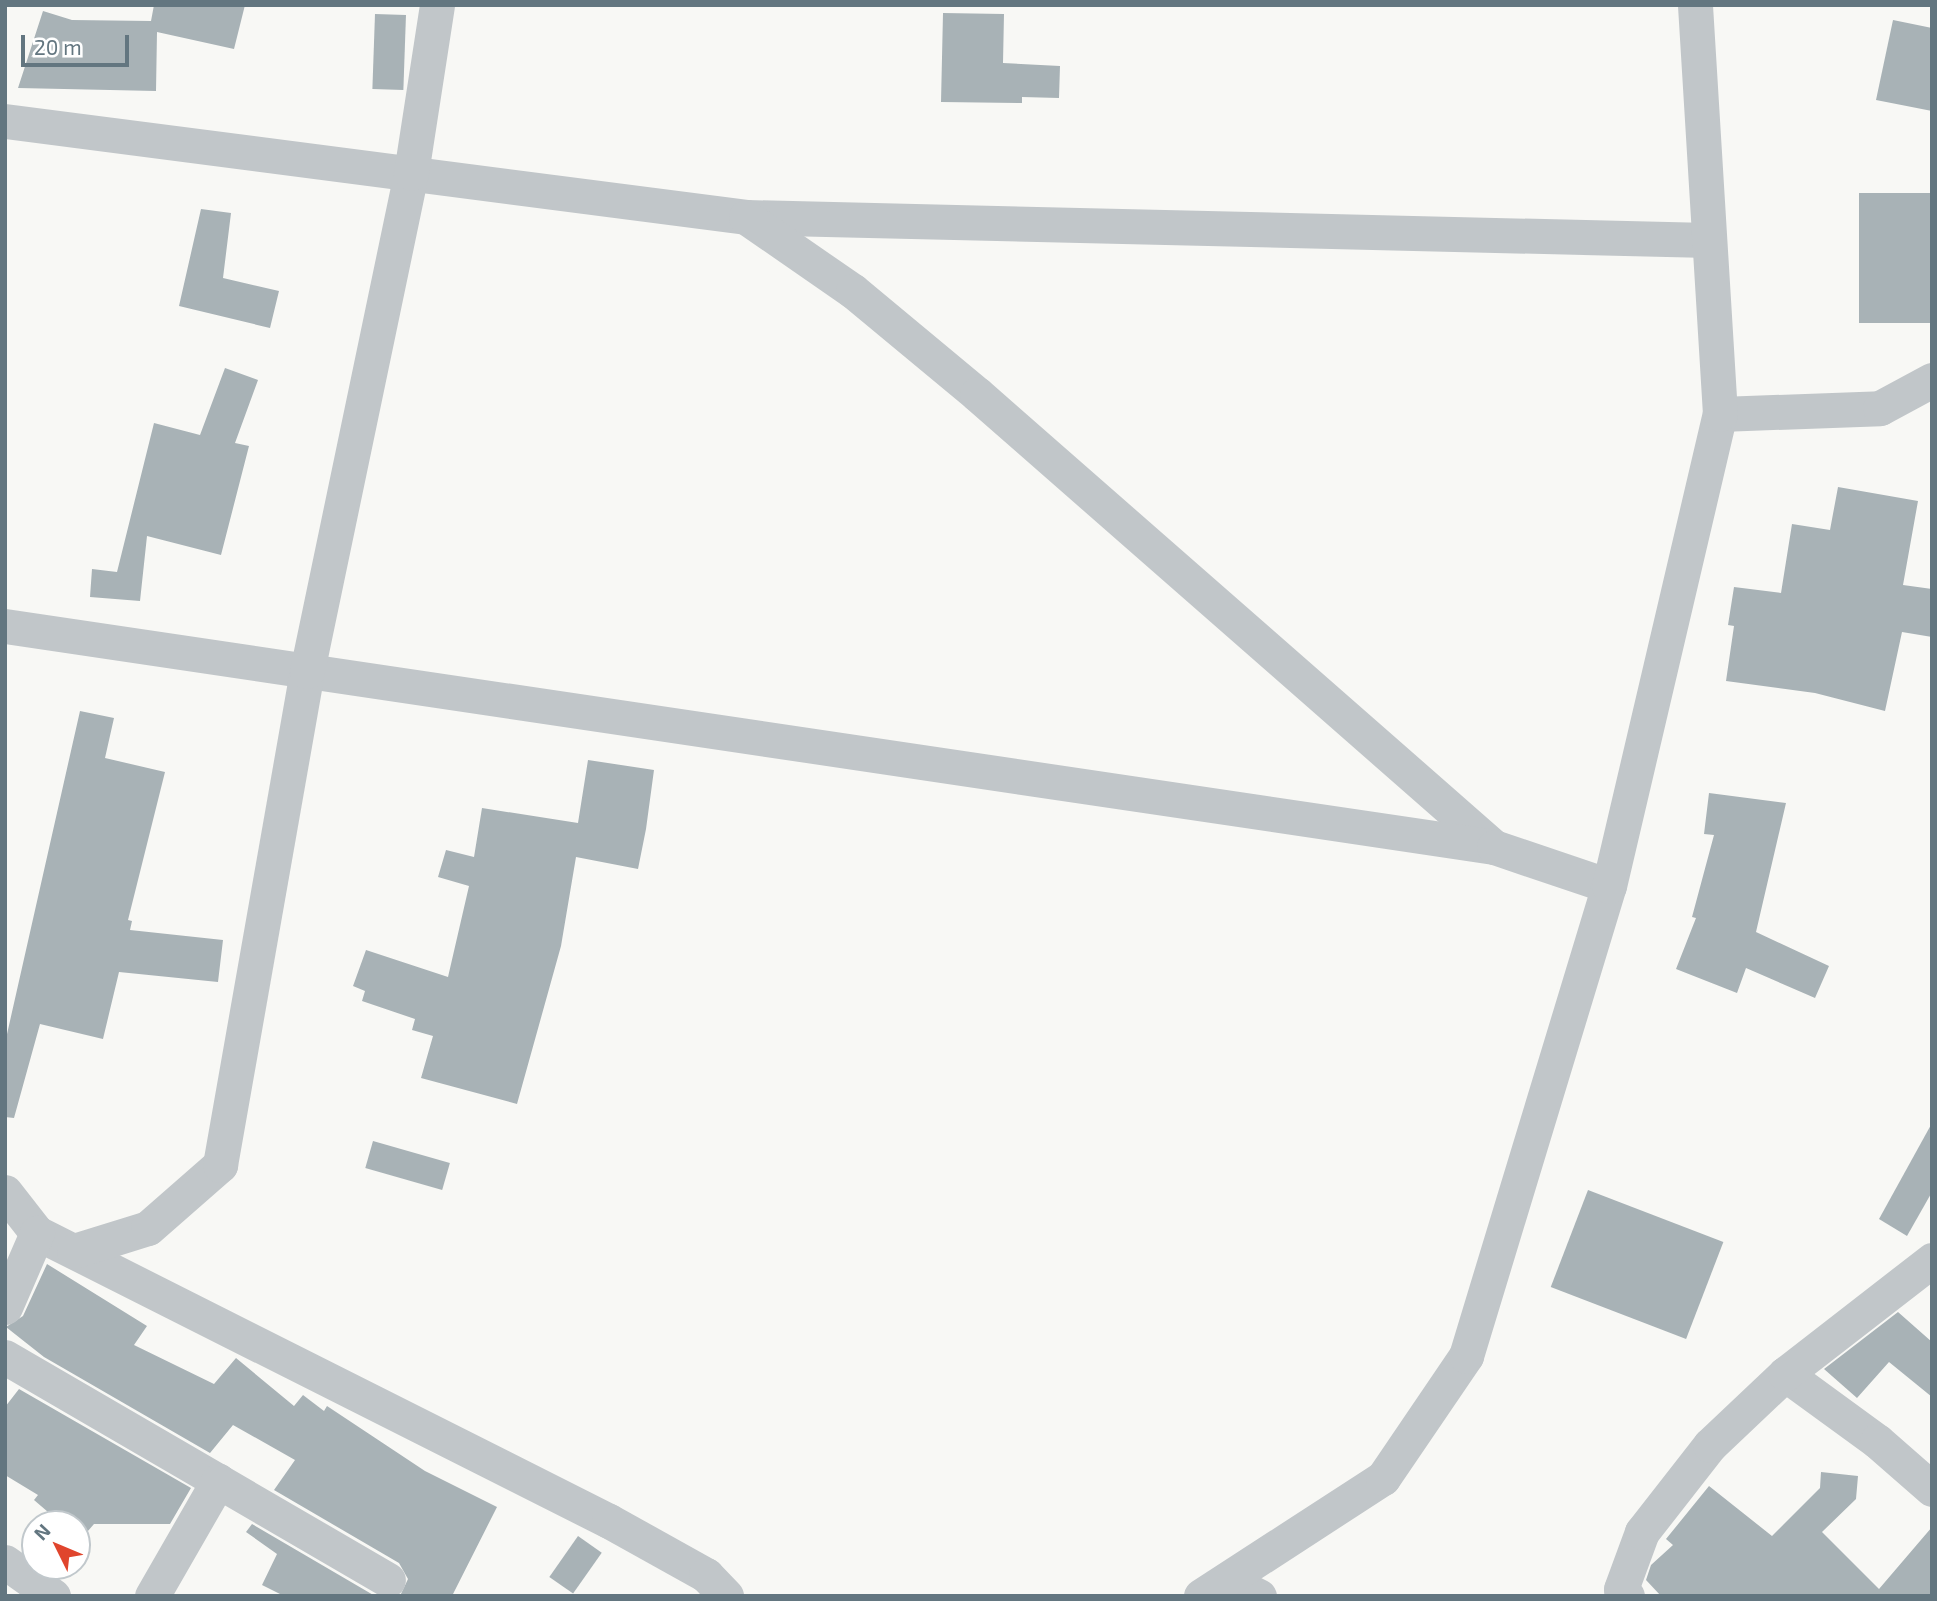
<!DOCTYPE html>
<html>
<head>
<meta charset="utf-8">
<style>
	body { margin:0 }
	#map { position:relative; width:1937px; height:1601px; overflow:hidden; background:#f8f8f5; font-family:"Exo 2",sans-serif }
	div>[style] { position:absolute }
	.building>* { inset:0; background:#a8b2b6; transform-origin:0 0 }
	.minor>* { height:35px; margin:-17.5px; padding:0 17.5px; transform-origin:17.5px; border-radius:17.5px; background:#c1c6c9 }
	span { translate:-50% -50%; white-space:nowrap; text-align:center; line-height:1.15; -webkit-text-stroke:7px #fff; paint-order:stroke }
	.frame { position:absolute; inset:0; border:7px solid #637680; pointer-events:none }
	.north { position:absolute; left:21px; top:1510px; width:70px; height:70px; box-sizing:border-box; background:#fff; border:2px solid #c1c8cc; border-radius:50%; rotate:313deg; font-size:19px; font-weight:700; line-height:28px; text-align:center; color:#637680 }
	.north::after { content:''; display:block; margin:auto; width:24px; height:32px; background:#e0452d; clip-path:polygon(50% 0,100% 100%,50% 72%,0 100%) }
	.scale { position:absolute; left:21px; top:35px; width:108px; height:32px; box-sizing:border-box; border:4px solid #637680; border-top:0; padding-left:9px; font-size:21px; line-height:24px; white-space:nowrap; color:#637680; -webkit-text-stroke:5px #fff; paint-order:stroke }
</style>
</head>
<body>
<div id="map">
	<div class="building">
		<i style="clip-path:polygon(154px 5px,245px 5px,234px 49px,157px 32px,156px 91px,18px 88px,43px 11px,72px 20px,151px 21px)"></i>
		<i style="clip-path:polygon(943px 13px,1004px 14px,1003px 63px,1060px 66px,1059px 98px,1022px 97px,1022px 103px,941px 102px)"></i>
		<i style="left:375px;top:14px;width:31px;height:75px;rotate:2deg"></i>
		<i style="clip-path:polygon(1893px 20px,1932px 28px,1932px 111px,1876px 100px)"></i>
		<i style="left:1859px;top:193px;width:73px;height:130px"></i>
		<i style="clip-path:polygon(201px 209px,231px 213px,223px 278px,279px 291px,270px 328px,179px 306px)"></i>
		<i style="clip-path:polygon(225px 368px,258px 380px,235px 443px,249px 446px,221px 555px,147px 536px,140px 601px,90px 597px,92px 569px,117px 572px,154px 423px,200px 435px)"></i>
		<i style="clip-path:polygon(1838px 487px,1918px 501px,1903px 585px,1932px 589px,1932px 637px,1902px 632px,1885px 711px,1815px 693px,1726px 681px,1734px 626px,1728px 625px,1734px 587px,1781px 593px,1792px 524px,1830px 530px)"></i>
		<i style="clip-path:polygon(80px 711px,114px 718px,105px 758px,165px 772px,128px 920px,132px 921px,130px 930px,223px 940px,218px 982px,119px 972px,103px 1039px,40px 1024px,14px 1118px,5px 1117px,5px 1043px)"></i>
		<i style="clip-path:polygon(588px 760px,654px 770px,646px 829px,638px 869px,576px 857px,561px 946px,517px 1104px,421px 1078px,433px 1036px,412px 1030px,415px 1019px,362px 1001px,365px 991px,353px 986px,366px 950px,448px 977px,469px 886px,438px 877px,446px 850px,474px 857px,482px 808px,578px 823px)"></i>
		<i style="clip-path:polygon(1709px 793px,1786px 803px,1756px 932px,1829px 966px,1815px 998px,1746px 968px,1737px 993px,1676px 969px,1696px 918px,1692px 917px,1714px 835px,1704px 834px)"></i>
		<i style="clip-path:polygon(1932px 1123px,1932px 1192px,1907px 1236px,1879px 1219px)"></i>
		<i style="left:373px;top:1141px;width:80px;height:28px;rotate:16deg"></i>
		<i style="left:1588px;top:1190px;width:145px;height:104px;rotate:21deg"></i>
		<i style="clip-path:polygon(47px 1264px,147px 1326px,134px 1345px,214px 1384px,236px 1358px,294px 1406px,303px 1395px,324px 1411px,327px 1406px,425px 1471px,497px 1507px,452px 1596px,400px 1596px,408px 1579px,399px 1563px,274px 1490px,295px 1460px,233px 1425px,210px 1453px,44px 1357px,6px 1327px,23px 1316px)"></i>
		<i style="clip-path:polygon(1898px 1312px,1932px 1342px,1932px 1397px,1889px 1362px,1857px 1398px,1824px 1369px)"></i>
		<i style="clip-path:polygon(19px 1389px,191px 1488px,170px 1524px,94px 1524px,81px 1539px,77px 1524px,62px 1524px,34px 1500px,38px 1495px,5px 1475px,5px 1407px)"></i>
		<i style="clip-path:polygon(1821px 1472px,1858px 1476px,1856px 1499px,1822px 1532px,1879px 1589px,1932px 1527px,1932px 1596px,1661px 1596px,1646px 1580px,1651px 1565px,1673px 1545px,1666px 1539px,1709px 1486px,1772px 1536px,1820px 1488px)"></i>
		<i style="clip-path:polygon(252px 1524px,375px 1596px,284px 1596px,262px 1585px,277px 1554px,246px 1532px)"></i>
		<i style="left:578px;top:1536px;width:29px;height:50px;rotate:35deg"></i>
	</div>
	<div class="minor">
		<i style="left:5px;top:121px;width:747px;rotate:7.38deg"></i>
		<i style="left:746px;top:217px;width:963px;rotate:1.37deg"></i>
		<i style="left:746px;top:217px;width:130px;rotate:34.7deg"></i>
		<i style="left:853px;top:291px;width:161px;rotate:39.7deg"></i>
		<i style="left:977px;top:394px;width:687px;rotate:41.23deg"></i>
		<i style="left:1720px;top:414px;width:160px;rotate:-2.1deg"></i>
		<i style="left:1880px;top:408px;width:59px;rotate:-28.3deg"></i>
		<i style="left:5px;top:626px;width:1505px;rotate:8.44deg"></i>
		<i style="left:1494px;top:847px;width:121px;rotate:18.7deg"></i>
		<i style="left:5px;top:1192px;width:52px;rotate:52deg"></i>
		<i style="left:37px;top:1233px;width:640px;rotate:26.73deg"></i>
		<i style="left:609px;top:1521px;width:111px;rotate:29.1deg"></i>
		<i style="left:706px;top:1575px;width:29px;rotate:46deg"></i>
		<i style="left:74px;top:1251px;width:77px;rotate:-17.3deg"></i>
		<i style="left:148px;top:1228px;width:96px;rotate:-41.2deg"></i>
		<i style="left:220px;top:1165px;width:502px;rotate:-80.01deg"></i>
		<i style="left:307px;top:671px;width:509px;rotate:-78.2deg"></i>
		<i style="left:411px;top:173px;width:170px;rotate:-81.2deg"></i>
		<i style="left:5px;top:1307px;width:81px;rotate:-66.6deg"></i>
		<i style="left:5px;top:1357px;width:443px;rotate:30.2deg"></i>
		<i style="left:1785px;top:1374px;width:114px;rotate:36.1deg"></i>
		<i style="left:1877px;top:1441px;width:73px;rotate:41.1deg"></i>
		<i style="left:5px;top:1562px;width:59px;rotate:35.3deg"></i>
		<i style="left:1227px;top:1580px;width:36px;rotate:27deg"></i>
		<i style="left:152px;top:1596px;width:133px;rotate:-60.1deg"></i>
		<i style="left:1201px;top:1596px;width:217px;rotate:-33deg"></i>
		<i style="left:1383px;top:1478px;width:148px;rotate:-55.8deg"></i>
		<i style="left:1466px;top:1356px;width:491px;rotate:-73.1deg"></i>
		<i style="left:1609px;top:886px;width:485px;rotate:-76.8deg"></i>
		<i style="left:1720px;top:414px;width:410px;rotate:-93.5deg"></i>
		<i style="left:1627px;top:1596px;width:9px;rotate:-131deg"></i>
		<i style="left:1621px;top:1589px;width:61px;rotate:-69.8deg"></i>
		<i style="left:1642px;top:1532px;width:110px;rotate:-52deg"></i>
		<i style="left:1710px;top:1445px;width:103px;rotate:-43.4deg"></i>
		<i style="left:1785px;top:1374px;width:186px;rotate:-37.8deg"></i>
	</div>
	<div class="frame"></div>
	<div class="north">N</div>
	<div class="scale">20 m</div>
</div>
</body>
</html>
